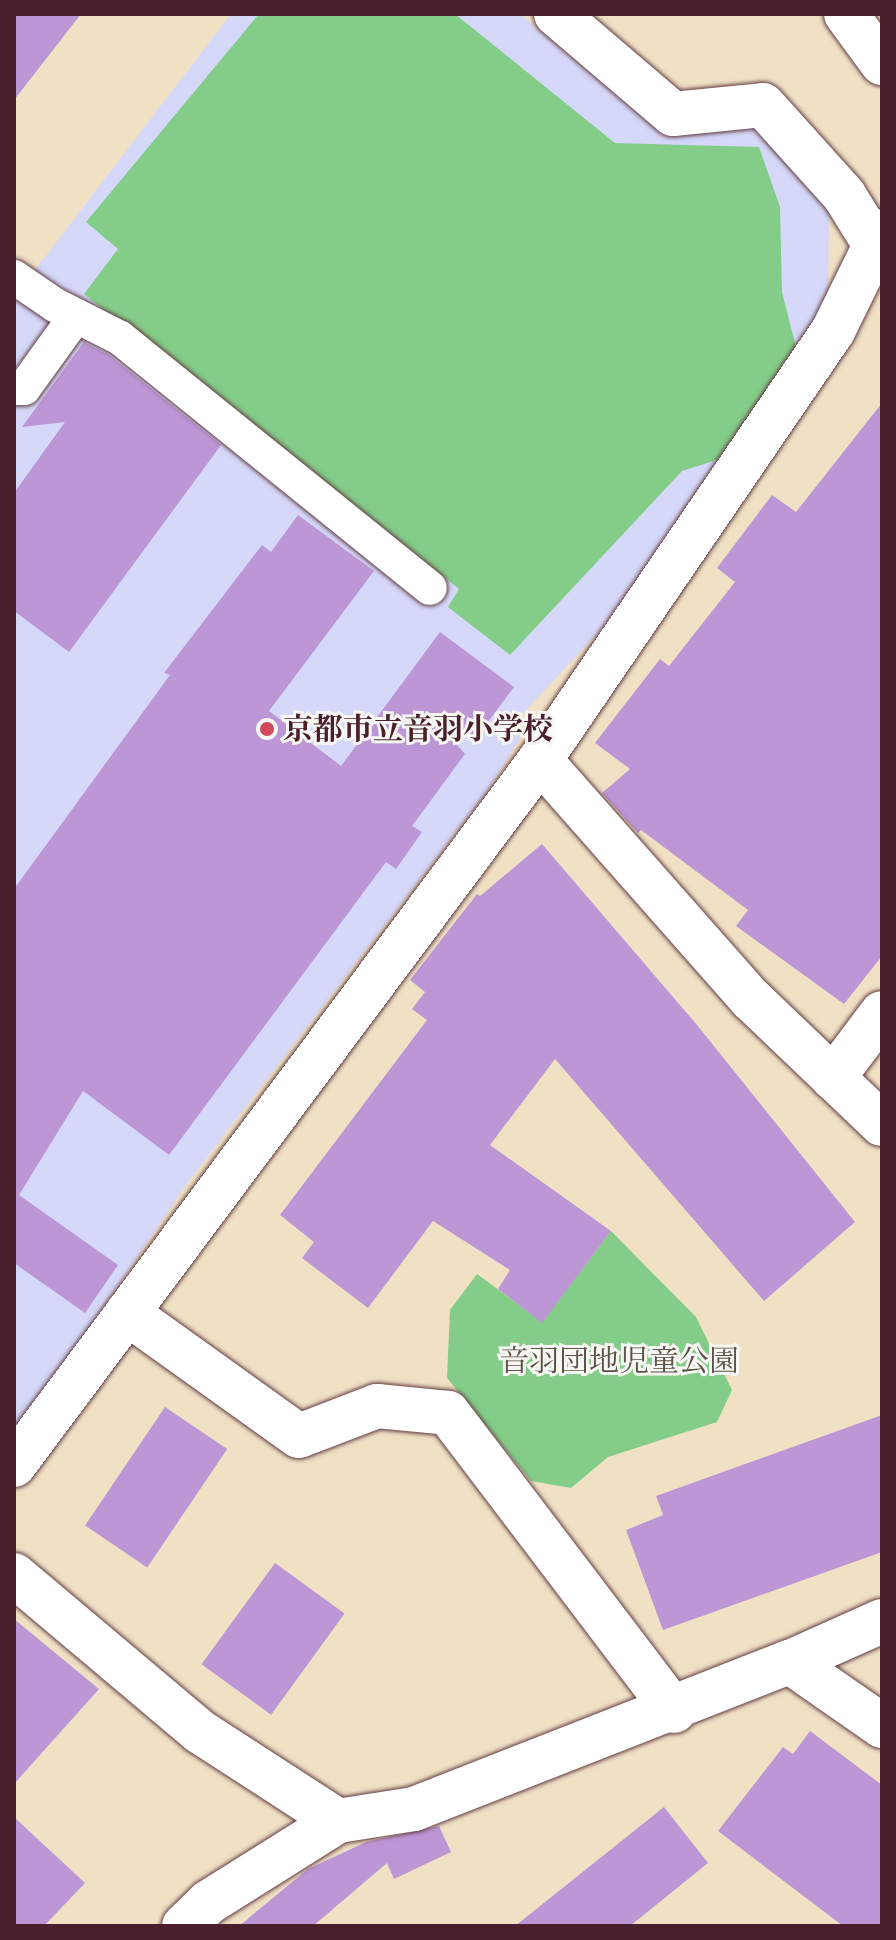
<!DOCTYPE html>
<html>
<head>
<meta charset="utf-8">
<style>
	body { margin:0 }
	#map { position:relative; width:896px; height:1940px; overflow:hidden; background:#f0e1c5; font-family:"EB Garamond","Noto Serif JP",serif }
	div>[style] { position:absolute }
	.built>* { inset:0; background:#d5d8f9 }
	.green>* { inset:0; background:#84cd89 }
	.building>* { inset:0; background:#bd96d6; transform-origin:0 0 }
	.roads { filter:drop-shadow(0 0 2px #633c42) drop-shadow(0 0 2px #633c42) }
	.service>* { height:34px; margin:-17px; padding:0 17px; transform-origin:17px; border-radius:17px; background:#fff }
	.minor>* { height:44px; margin:-22px; padding:0 22px; transform-origin:22px; border-radius:22px; background:#fff }
	.dots>* { width:22px; height:22px; translate:-50% -50%; box-sizing:border-box; border:4px solid #f6f6f2; border-radius:50% }
	span { translate:-50% -50%; white-space:nowrap; text-align:center; line-height:1.15; -webkit-text-stroke:6px #f6f6f2; paint-order:stroke }
	.poi-label { font-size:30px; color:#4a1f2b; font-weight:700 }
	.left { translate:0 -50%; text-align:left }
	.park-label { font-size:30px; color:#5b5347 }
	.frame { position:absolute; inset:0; border:16px solid #4a1f2b; pointer-events:none }
</style>
</head>
<body>
<div id="map">
	<div class="built">
		<i style="clip-path:polygon(231px 14px,520px 14px,653px 126px,725px 117px,752px 122px,779px 138px,829px 212px,828px 290px,818px 335px,682px 541px,520px 717px,519px 740px,488px 790px,188px 1182px,14px 1439px,14px 257px,35px 270px)"></i>
	</div>
	<div class="green">
		<i style="clip-path:polygon(259px 14px,455px 14px,615px 143px,759px 147px,780px 207px,782px 292px,796px 347px,726px 457px,682px 471px,510px 655px,448px 607px,459px 589px,84px 294px,118px 249px,86px 222px)"></i>
		<i style="clip-path:polygon(611px 1231px,696px 1317px,732px 1390px,717px 1422px,608px 1457px,571px 1488px,531px 1481px,447px 1378px,450px 1310px,477px 1274px,542px 1322px)"></i>
	</div>
	<div class="building">
		<i style="clip-path:polygon(14px 14px,81px 14px,14px 100px)"></i>
		<i style="clip-path:polygon(84px 342px,109px 355px,221px 445px,69px 652px,14px 611px,14px 493px,65px 422px,22px 427px)"></i>
		<i style="clip-path:polygon(882px 403px,882px 956px,844px 1004px,736px 926px,748px 910px,641px 830px,638px 833px,602px 793px,630px 769px,595px 743px,660px 659px,669px 666px,735px 582px,717px 568px,772px 495px,796px 512px)"></i>
		<i style="clip-path:polygon(298px 515px,374px 571px,269px 711px,341px 766px,440px 632px,514px 687px,476px 738px,462px 728px,452px 739px,465px 754px,412px 826px,422px 832px,396px 869px,386px 862px,169px 1155px,83px 1091px,19px 1195px,118px 1265px,85px 1313px,14px 1263px,14px 889px,170px 675px,164px 673px,262px 545px,271px 552px)"></i>
		<i style="clip-path:polygon(542px 844px,697px 1025px,855px 1222px,764px 1301px,555px 1059px,490px 1145px,611px 1231px,542px 1323px,498px 1289px,510px 1270px,433px 1221px,368px 1308px,302px 1258px,314px 1242px,280px 1215px,427px 1020px,412px 1009px,425px 992px,410px 980px,477px 894px,480px 896px)"></i>
		<i style="left:165px;top:1407px;width:75px;height:143px;rotate:34deg"></i>
		<i style="clip-path:polygon(882px 1415px,882px 1552px,663px 1630px,626px 1530px,663px 1515px,656px 1496px)"></i>
		<i style="left:275px;top:1563px;width:86px;height:125px;rotate:36deg"></i>
		<i style="clip-path:polygon(14px 1619px,99px 1689px,14px 1784px)"></i>
		<i style="clip-path:polygon(810px 1731px,882px 1785px,882px 1926px,843px 1926px,718px 1831px,783px 1747px,793px 1754px)"></i>
		<i style="clip-path:polygon(664px 1807px,708px 1863px,630px 1926px,515px 1926px)"></i>
		<i style="clip-path:polygon(14px 1817px,85px 1883px,44px 1926px,14px 1926px)"></i>
		<i style="clip-path:polygon(439px 1826px,451px 1852px,394px 1879px,387px 1863px,313px 1926px,239px 1926px,308px 1869px,366px 1842px)"></i>
	</div>
	<div class="roads">
		<div class="service">
			<i style="left:14px;top:277px;width:50px;rotate:34.3deg"></i>
			<i style="left:55px;top:305px;width:73px;rotate:26.9deg"></i>
			<i style="left:120px;top:338px;width:398px;rotate:38.9deg"></i>
			<i style="left:14px;top:388px;width:10px"></i>
			<i style="left:24px;top:388px;width:89px;rotate:-54.2deg"></i>
		</div>
		<div class="minor">
			<i style="left:556px;top:14px;width:154px;rotate:40.5deg"></i>
			<i style="left:673px;top:114px;width:90px;rotate:-5.7deg"></i>
			<i style="left:763px;top:105px;width:121px;rotate:48deg"></i>
			<i style="left:844px;top:195px;width:55px;rotate:58.3deg"></i>
			<i style="left:846px;top:14px;width:61px;rotate:53.7deg"></i>
			<i style="left:540px;top:760px;width:319px;rotate:48.6deg"></i>
			<i style="left:751px;top:999px;width:181px;rotate:43.7deg"></i>
			<i style="left:833px;top:1078px;width:81px;rotate:-53deg"></i>
			<i style="left:127px;top:1313px;width:211px;rotate:35.6deg"></i>
			<i style="left:299px;top:1436px;width:84px;rotate:-21deg"></i>
			<i style="left:377px;top:1406px;width:71px;rotate:5.6deg"></i>
			<i style="left:448px;top:1413px;width:374px;rotate:52.8deg"></i>
			<i style="left:14px;top:1465px;width:880px;rotate:-53.27deg"></i>
			<i style="left:540px;top:760px;width:520px;rotate:-55.67deg"></i>
			<i style="left:833px;top:331px;width:111px;rotate:-63.9deg"></i>
			<i style="left:14px;top:1575px;width:242px;rotate:40.1deg"></i>
			<i style="left:199px;top:1731px;width:166px;rotate:32.9deg"></i>
			<i style="left:338px;top:1821px;width:77px;rotate:-9deg"></i>
			<i style="left:414px;top:1809px;width:404px;rotate:-21.4deg"></i>
			<i style="left:790px;top:1662px;width:112px;rotate:34.8deg"></i>
			<i style="left:790px;top:1662px;width:101px;rotate:-24deg"></i>
			<i style="left:184px;top:1926px;width:35px;rotate:-44deg"></i>
			<i style="left:209px;top:1902px;width:152px;rotate:-32.1deg"></i>
		</div>
	</div>
	<div class="dots">
		<i style="left:267px;top:729px;background:#d1495b"></i>
	</div>
	<div class="poi-label">
		<span class="left" style="left:283px;top:729px">京都市立音羽小学校</span>
	</div>
	<div class="park-label">
		<span style="left:619px;top:1361px">音羽団地児童公園</span>
	</div>
	<div class="frame"></div>
</div>
</body>
</html>
